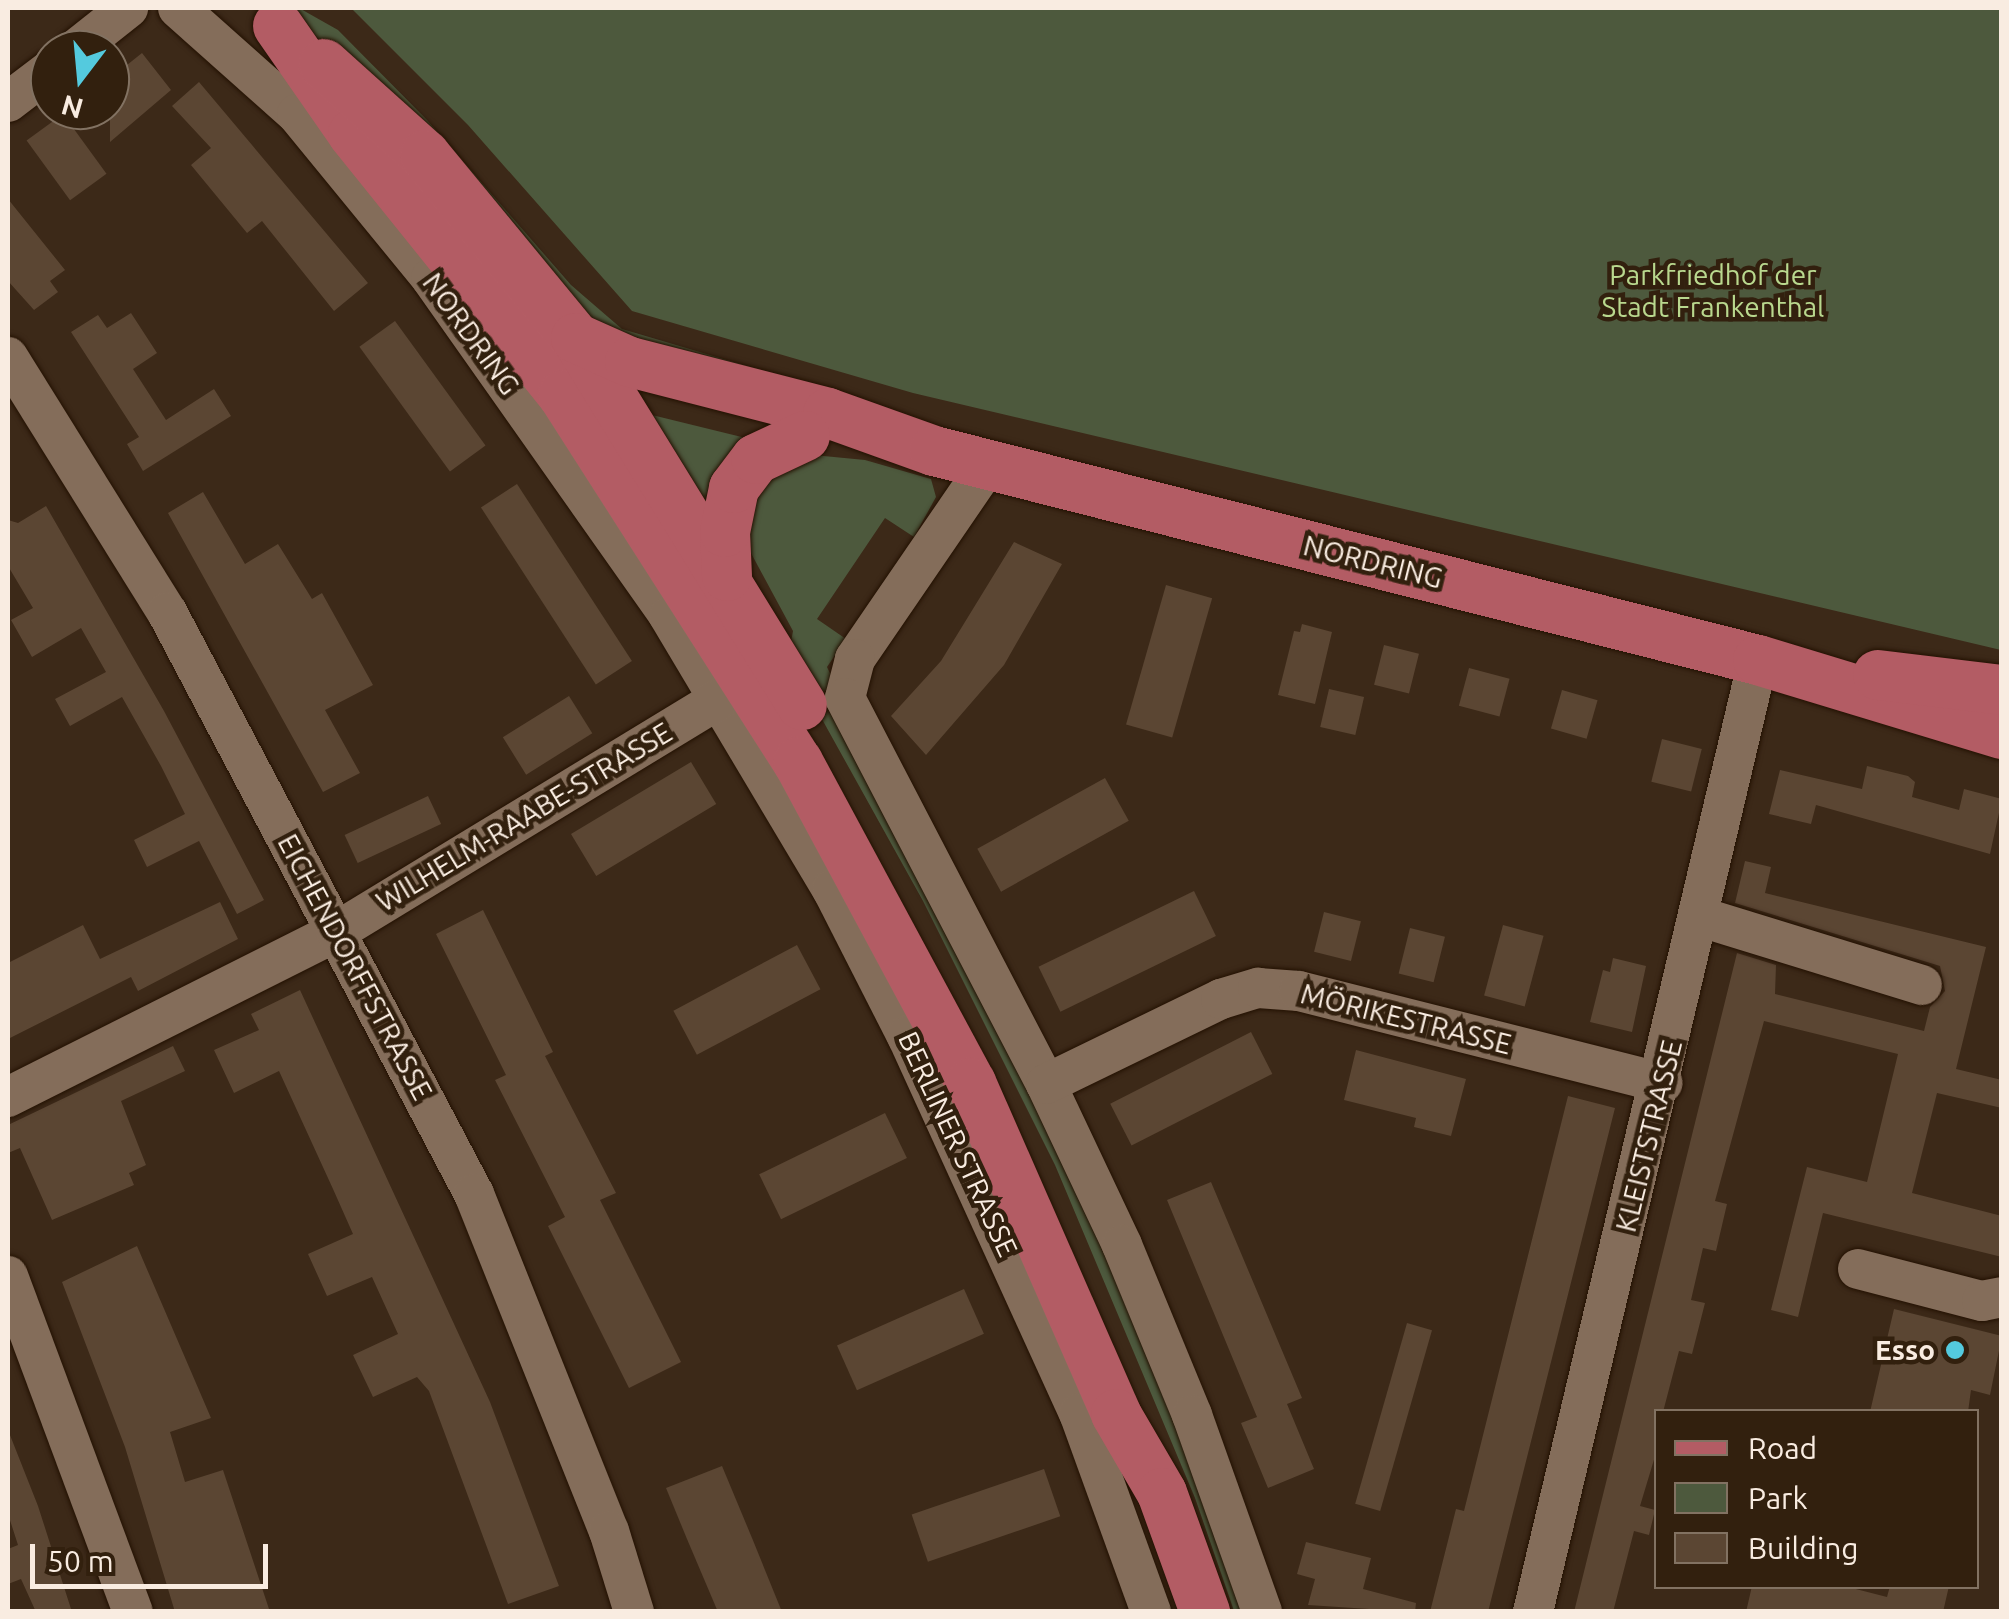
<!DOCTYPE html>
<html>
<head>
<meta charset="utf-8">
<style>
	body { margin:0 }
	#map { position:relative; width:2009px; height:1619px; overflow:hidden; background:#3c2918; font-family:Ubuntu,sans-serif }
	div>[style] { position:absolute }
	.green>* { inset:0; background:#4d593d }
	.building>* { inset:0; background:#5b4633; transform-origin:0 0 }
	.roads { filter:drop-shadow(0 0 2px #231102) drop-shadow(0 0 2px #231102) }
	.minor>* { height:40px; margin:-20px; padding:0 20px; transform-origin:20px; border-radius:20px; background:#846d5a }
	.major>* { height:50px; margin:-25px; padding:0 25px; transform-origin:25px; border-radius:25px; background:#b35c64 }
	.dots>* { width:28px; height:28px; translate:-50% -50%; box-sizing:border-box; border:5px solid #32200e; border-radius:50% }
	span { translate:-50% -50%; white-space:nowrap; text-align:center; line-height:1.15; -webkit-text-stroke:9px #32200e; paint-order:stroke }
	.park-label { font-size:28px; color:#b9d88e }
	.street-label { font-size:28px; color:#f9ece1 }
	.poi-label { font-size:28px; color:#f9ece1; font-weight:700 }
	.right { translate:-100% -50%; text-align:right }
	.frame { position:absolute; inset:0; border:10px solid #f9ece1; pointer-events:none }
	.legend { position:absolute; left:1654px; top:1409px; width:325px; height:180px; box-sizing:border-box; background:#32200e; border:2px solid #827262; margin:0; padding:12px 18px; list-style:none; font-size:30px; color:#f9ece1 }
	.legend li { display:flex; align-items:center; gap:20px; height:50px }
	.legend b { width:50px; border:2px solid #827262 }
	.north { position:absolute; left:30px; top:30px; width:100px; height:100px; box-sizing:border-box; background:#32200e; border:2px solid #827262; border-radius:50%; rotate:196deg; font-size:28px; font-weight:700; line-height:40px; text-align:center; color:#f9ece1 }
	.north::after { content:''; display:block; margin:auto; width:35px; height:45px; background:#54cade; clip-path:polygon(50% 0,100% 100%,50% 72%,0 100%) }
	.scale { position:absolute; left:30px; top:1544px; width:238px; height:45px; box-sizing:border-box; border:5px solid #f9ece1; border-top:0; padding-left:12px; font-size:30px; line-height:35px; white-space:nowrap; color:#f9ece1; -webkit-text-stroke:8px #32200e; paint-order:stroke }
</style>
</head>
<body>
<div id="map">
	<div class="green">
		<i style="clip-path:polygon(286px 8px,299px 8px,338px 30px,427px 120px,571px 285px,622px 329px,852px 397px,597px 333px,415px 130px)"></i>
		<i style="clip-path:polygon(351px 8px,2001px 8px,2001px 650px,913px 393px,632px 311px,468px 125px)"></i>
		<i style="clip-path:polygon(652px 415px,758px 441px,714px 533px)"></i>
		<i style="clip-path:polygon(803px 454px,865px 460px,931px 479px,936px 497px,914px 537px,885px 518px,817px 619px,846px 639px,827px 667px,1105px 1240px,1246px 1611px,1234px 1611px,1195px 1498px,1055px 1165px,923px 901px,788px 658px,793px 631px,745px 542px,752px 494px)"></i>
	</div>
	<div class="building">
		<i style="clip-path:polygon(142px 53px,171px 90px,110px 142px,110px 93px,124px 82px,117px 73px)"></i>
		<i style="clip-path:polygon(199px 82px,368px 283px,334px 311px,262px 221px,247px 233px,191px 165px,211px 148px,172px 106px)"></i>
		<i style="left:63px;top:114px;width:74px;height:45px;rotate:54deg"></i>
		<i style="clip-path:polygon(8px 199px,65px 270px,50px 281px,58px 292px,34px 310px,8px 281px)"></i>
		<i style="clip-path:polygon(131px 313px,157px 353px,133px 369px,166px 420px,214px 389px,231px 416px,143px 471px,127px 444px,139px 437px,71px 332px,98px 315px,107px 328px)"></i>
		<i style="left:395px;top:321px;width:154px;height:44px;rotate:54deg"></i>
		<i style="left:517px;top:484px;width:211px;height:43px;rotate:57deg"></i>
		<i style="clip-path:polygon(203px 492px,245px 564px,278px 544px,312px 599px,322px 593px,373px 685px,325px 710px,360px 773px,323px 792px,168px 513px)"></i>
		<i style="clip-path:polygon(46px 506px,164px 711px,264px 900px,237px 914px,199px 841px,147px 867px,134px 840px,185px 814px,161px 766px,122px 697px,70px 726px,55px 699px,106px 672px,81px 628px,32px 657px,11px 620px,33px 608px,8px 566px,8px 520px,18px 523px)"></i>
		<i style="clip-path:polygon(1014px 542px,1062px 564px,1004px 665px,926px 755px,891px 716px,941px 661px)"></i>
		<i style="left:1166px;top:585px;width:48px;height:145px;rotate:16deg"></i>
		<i style="clip-path:polygon(1302px 624px,1332px 632px,1315px 704px,1278px 695px,1294px 631px,1300px 632px)"></i>
		<i style="left:1384px;top:645px;width:36px;height:41px;rotate:14deg"></i>
		<i style="left:1469px;top:668px;width:42px;height:39px;rotate:15deg"></i>
		<i style="left:1329px;top:689px;width:36px;height:39px;rotate:13deg"></i>
		<i style="left:1562px;top:690px;width:37px;height:40px;rotate:16deg"></i>
		<i style="left:569px;top:696px;width:44px;height:78px;rotate:58deg"></i>
		<i style="left:1662px;top:739px;width:41px;height:44px;rotate:14deg"></i>
		<i style="left:691px;top:762px;width:49px;height:140px;rotate:59deg"></i>
		<i style="clip-path:polygon(1867px 766px,1908px 776px,1915px 782px,1912px 797px,1959px 810px,1964px 789px,2002px 799px,1990px 854px,1816px 805px,1811px 824px,1769px 814px,1780px 770px,1862px 789px)"></i>
		<i style="left:1105px;top:778px;width:49px;height:146px;rotate:61deg"></i>
		<i style="left:428px;top:796px;width:31px;height:92px;rotate:65deg"></i>
		<i style="clip-path:polygon(1745px 861px,1771px 867px,1765px 893px,1986px 947px,1956px 1069px,2002px 1080px,2002px 1108px,1937px 1093px,1912px 1193px,2002px 1216px,2002px 1257px,1823px 1213px,1798px 1317px,1771px 1310px,1807px 1167px,1867px 1182px,1898px 1054px,1764px 1021px,1715px 1201px,1727px 1204px,1716px 1251px,1703px 1248px,1691px 1300px,1705px 1303px,1692px 1354px,1679px 1351px,1663px 1412px,1656px 1412px,1656px 1453px,1640px 1506px,1655px 1510px,1649px 1535px,1634px 1531px,1613px 1612px,1574px 1612px,1737px 953px,1776px 965px,1775px 994px,1924px 1031px,1930px 1007px,1945px 991px,1940px 966px,1735px 903px)"></i>
		<i style="left:1194px;top:891px;width:50px;height:173px;rotate:64deg"></i>
		<i style="clip-path:polygon(220px 902px,238px 939px,138px 991px,131px 977px,8px 1039px,8px 963px,83px 925px,100px 959px)"></i>
		<i style="clip-path:polygon(483px 910px,553px 1052px,545px 1056px,616px 1193px,600px 1200px,681px 1362px,629px 1388px,548px 1226px,565px 1217px,495px 1080px,506px 1075px,436px 934px)"></i>
		<i style="left:1324px;top:912px;width:38px;height:41px;rotate:14deg"></i>
		<i style="left:1503px;top:925px;width:42px;height:73px;rotate:15deg"></i>
		<i style="left:1410px;top:928px;width:36px;height:47px;rotate:14deg"></i>
		<i style="left:797px;top:945px;width:50px;height:140px;rotate:62deg"></i>
		<i style="clip-path:polygon(1613px 958px,1646px 966px,1632px 1032px,1590px 1022px,1603px 970px,1610px 972px)"></i>
		<i style="clip-path:polygon(300px 990px,490px 1402px,559px 1586px,508px 1604px,429px 1391px,417px 1377px,373px 1397px,353px 1355px,398px 1334px,372px 1277px,327px 1296px,308px 1254px,353px 1234px,333px 1189px,279px 1071px,234px 1093px,214px 1050px,259px 1030px,251px 1014px)"></i>
		<i style="left:1251px;top:1032px;width:47px;height:158px;rotate:63deg"></i>
		<i style="clip-path:polygon(173px 1046px,185px 1071px,121px 1101px,146px 1165px,129px 1173px,134px 1185px,52px 1220px,20px 1148px,8px 1153px,8px 1125px)"></i>
		<i style="clip-path:polygon(1356px 1050px,1466px 1079px,1451px 1136px,1414px 1127px,1416px 1118px,1344px 1100px)"></i>
		<i style="clip-path:polygon(1568px 1096px,1615px 1108px,1488px 1612px,1430px 1612px,1456px 1509px,1464px 1511px)"></i>
		<i style="left:885px;top:1113px;width:50px;height:140px;rotate:64deg"></i>
		<i style="clip-path:polygon(1211px 1182px,1302px 1398px,1287px 1404px,1314px 1469px,1268px 1488px,1241px 1423px,1257px 1417px,1167px 1200px)"></i>
		<i style="clip-path:polygon(137px 1246px,211px 1418px,170px 1432px,185px 1482px,223px 1470px,270px 1612px,175px 1612px,125px 1447px,62px 1282px)"></i>
		<i style="left:964px;top:1289px;width:49px;height:139px;rotate:66deg"></i>
		<i style="clip-path:polygon(1894px 1309px,2002px 1336px,1990px 1395px,1971px 1390px,1968px 1412px,1870px 1412px)"></i>
		<i style="left:1407px;top:1323px;width:26px;height:188px;rotate:16deg"></i>
		<i style="clip-path:polygon(8px 1430px,38px 1506px,72px 1612px,36px 1612px,21px 1579px,8px 1584px,8px 1549px,18px 1545px,8px 1514px)"></i>
		<i style="clip-path:polygon(722px 1466px,752px 1538px,782px 1612px,718px 1612px,687px 1539px,666px 1488px)"></i>
		<i style="left:1044px;top:1469px;width:50px;height:140px;rotate:71deg"></i>
		<i style="clip-path:polygon(1306px 1542px,1371px 1558px,1363px 1589px,1416px 1603px,1415px 1612px,1308px 1605px,1315px 1579px,1297px 1574px)"></i>
		<i style="clip-path:polygon(1752px 1586px,1844px 1586px,1887px 1597px,1890px 1586px,1949px 1586px,1943px 1612px,1746px 1612px)"></i>
	</div>
	<div class="roads">
		<div class="minor">
			<i style="left:178px;top:8px;width:159px;rotate:41.7deg"></i>
			<i style="left:297px;top:114px;width:212px;rotate:50.7deg"></i>
			<i style="left:431px;top:278px;width:413px;rotate:54.8deg"></i>
			<i style="left:669px;top:616px;width:318px;rotate:59.2deg"></i>
			<i style="left:832px;top:889px;width:165px;rotate:63deg"></i>
			<i style="left:907px;top:1036px;width:414px;rotate:65.5deg"></i>
			<i style="left:1079px;top:1413px;width:212px;rotate:70.1deg"></i>
			<i style="left:75px;top:50px;width:68px;rotate:-38.4deg"></i>
			<i style="left:8px;top:102px;width:53px;rotate:-37.3deg"></i>
			<i style="left:8px;top:357px;width:301px;rotate:58.1deg"></i>
			<i style="left:167px;top:612px;width:658px;rotate:62.19deg"></i>
			<i style="left:474px;top:1194px;width:363px;rotate:68.2deg"></i>
			<i style="left:609px;top:1531px;width:85px;rotate:72.8deg"></i>
			<i style="left:987px;top:466px;width:234px;rotate:124.4deg"></i>
			<i style="left:855px;top:659px;width:40px;rotate:104.4deg"></i>
			<i style="left:845px;top:698px;width:435px;rotate:62.5deg"></i>
			<i style="left:1046px;top:1084px;width:178px;rotate:64.7deg"></i>
			<i style="left:1122px;top:1245px;width:184px;rotate:67.6deg"></i>
			<i style="left:1192px;top:1415px;width:209px;rotate:70.4deg"></i>
			<i style="left:1701px;top:917px;width:231px;rotate:17.1deg"></i>
			<i style="left:1046px;top:1084px;width:195px;rotate:-25.9deg"></i>
			<i style="left:1221px;top:999px;width:39px;rotate:-17deg"></i>
			<i style="left:1258px;top:988px;width:41px;rotate:4.2deg"></i>
			<i style="left:1299px;top:991px;width:375px;rotate:14.2deg"></i>
			<i style="left:8px;top:1097px;width:367px;rotate:-26.7deg"></i>
			<i style="left:336px;top:932px;width:448px;rotate:-31.3deg"></i>
			<i style="left:1858px;top:1269px;width:128px;rotate:14.5deg"></i>
			<i style="left:1982px;top:1301px;width:20px;rotate:-11deg"></i>
			<i style="left:8px;top:1276px;width:358px;rotate:69.6deg"></i>
			<i style="left:1533px;top:1612px;width:978px;rotate:-76.7deg"></i>
		</div>
		<div class="major">
			<i style="left:278px;top:26px;width:131px;rotate:55.2deg"></i>
			<i style="left:353px;top:134px;width:335px;rotate:51.2deg"></i>
			<i style="left:563px;top:395px;width:436px;rotate:57.4deg"></i>
			<i style="left:798px;top:762px;width:365px;rotate:61.7deg"></i>
			<i style="left:971px;top:1083px;width:361px;rotate:66.3deg"></i>
			<i style="left:1116px;top:1414px;width:91px;rotate:59.8deg"></i>
			<i style="left:1162px;top:1493px;width:127px;rotate:70.1deg"></i>
			<i style="left:324px;top:64px;width:136px;rotate:42deg"></i>
			<i style="left:425px;top:155px;width:237px;rotate:50.5deg"></i>
			<i style="left:576px;top:338px;width:431px;rotate:58.4deg"></i>
			<i style="left:576px;top:338px;width:59px;rotate:24deg"></i>
			<i style="left:630px;top:362px;width:204px;rotate:14.4deg"></i>
			<i style="left:828px;top:413px;width:113px;rotate:19.7deg"></i>
			<i style="left:934px;top:451px;width:850px;rotate:14.23deg"></i>
			<i style="left:1758px;top:660px;width:255px;rotate:16.9deg"></i>
			<i style="left:727px;top:576px;width:44px;rotate:-92.6deg"></i>
			<i style="left:725px;top:532px;width:45px;rotate:-78.4deg"></i>
			<i style="left:734px;top:488px;width:36px;rotate:-53deg"></i>
			<i style="left:756px;top:459px;width:54px;rotate:-25.1deg"></i>
			<i style="left:1878px;top:675px;width:125px;rotate:6.9deg"></i>
		</div>
	</div>
	<div class="dots">
		<i style="left:1955px;top:1350px;background:#54cade"></i>
	</div>
	<div class="park-label">
		<span style="left:1713px;top:291px">Parkfriedhof der<br>Stadt Frankenthal</span>
	</div>
	<div class="street-label">
		<span style="left:471px;top:334px;rotate:54deg">NORDRING</span>
		<span style="left:1373px;top:562px;rotate:14deg">NORDRING</span>
		<span style="left:524px;top:817px;rotate:-31deg">WILHELM-RAABE-STRASSE</span>
		<span style="left:355px;top:967px;rotate:62deg">EICHENDORFFSTRASSE</span>
		<span style="left:1406px;top:1019px;rotate:14deg">MÖRIKESTRASSE</span>
		<span style="left:1649px;top:1136px;rotate:-76deg">KLEISTSTRASSE</span>
		<span style="left:958px;top:1144px;rotate:65deg">BERLINER STRASSE</span>
	</div>
	<div class="poi-label">
		<span class="right" style="left:1935px;top:1350px">Esso</span>
	</div>
	<div class="frame"></div>
	<ul class="legend">
	<li><b style="height:12px;background:#b35c64"></b>Road</li>
	<li><b style="height:28px;background:#4d593d"></b>Park</li>
	<li><b style="height:28px;background:#5b4633"></b>Building</li>
	</ul>
	<div class="north">N</div>
	<div class="scale">50 m</div>
</div>
</body>
</html>
